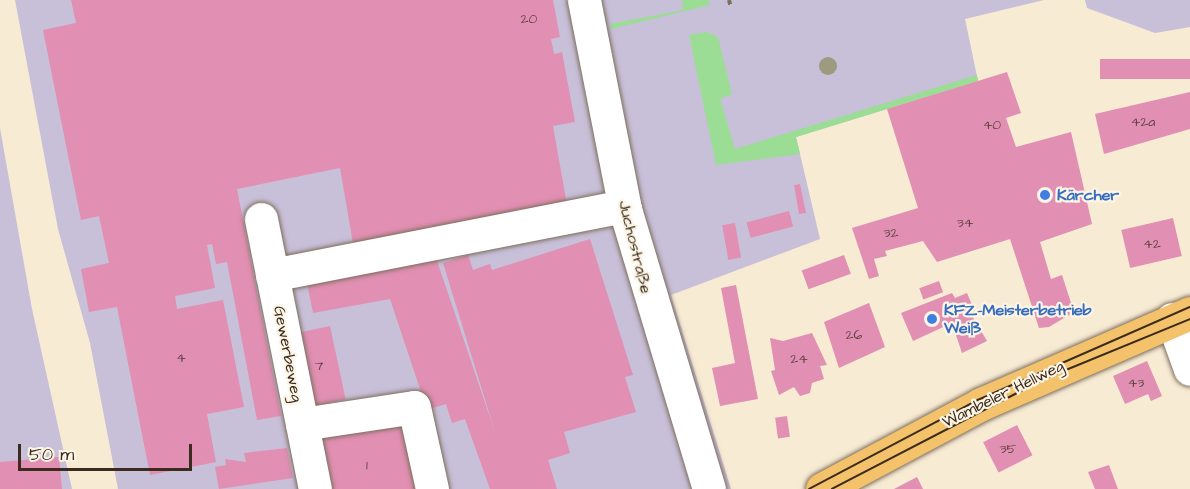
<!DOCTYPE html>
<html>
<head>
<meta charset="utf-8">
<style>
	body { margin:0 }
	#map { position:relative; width:1190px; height:489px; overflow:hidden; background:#f8ebd4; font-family:"Architects Daughter",sans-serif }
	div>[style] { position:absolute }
	.industrial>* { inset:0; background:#c8bfd8 }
	.green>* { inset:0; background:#9bdd94 }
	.building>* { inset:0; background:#e18fb2; transform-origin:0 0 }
	.path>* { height:4px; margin-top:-2px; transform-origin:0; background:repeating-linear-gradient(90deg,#7d6e5e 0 4.5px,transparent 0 9px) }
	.roads { filter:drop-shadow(0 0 2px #7d6e5e) drop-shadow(0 0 2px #7d6e5e) }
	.minor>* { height:33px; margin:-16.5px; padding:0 16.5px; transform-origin:16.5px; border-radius:16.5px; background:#fff }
	.major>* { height:33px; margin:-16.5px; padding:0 16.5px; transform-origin:16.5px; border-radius:16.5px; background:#f4c26a }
	.tram>* { height:1.5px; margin:-0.75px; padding:0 0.75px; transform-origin:0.75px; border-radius:0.75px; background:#3b2a1e }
	.trees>* { width:18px; height:18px; margin:-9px; border-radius:50%; background:#9d9a80 }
	.dots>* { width:16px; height:16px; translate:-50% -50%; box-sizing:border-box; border:3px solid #fcf5e5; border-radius:50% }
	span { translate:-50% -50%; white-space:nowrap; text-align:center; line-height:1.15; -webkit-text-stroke:4.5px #fcf5e5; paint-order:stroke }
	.number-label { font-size:14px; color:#644343 }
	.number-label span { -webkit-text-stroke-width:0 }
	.shop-label { font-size:16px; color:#366cbe; font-weight:700 }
	.left { translate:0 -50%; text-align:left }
	.street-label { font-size:16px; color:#3b2a1e }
	.scale { position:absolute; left:18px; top:444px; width:174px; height:27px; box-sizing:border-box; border:3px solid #3b2a1e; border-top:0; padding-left:8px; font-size:18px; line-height:21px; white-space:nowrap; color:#3b2a1e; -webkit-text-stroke:4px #fcf5e5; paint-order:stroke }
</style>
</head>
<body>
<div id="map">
	<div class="industrial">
		<i style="clip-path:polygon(15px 0,1044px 0,965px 19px,978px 81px,796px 137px,820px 239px,671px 295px,731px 489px,118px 489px,90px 343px,58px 229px)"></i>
		<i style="clip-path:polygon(1085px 0,1190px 0,1190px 27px,1155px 33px,1087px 8px)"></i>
		<i style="clip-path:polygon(0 128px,32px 309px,72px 489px,0 489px)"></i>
	</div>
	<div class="green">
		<i style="clip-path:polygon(682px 0,708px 0,710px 5px,611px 29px,610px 24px,683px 10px)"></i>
		<i style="clip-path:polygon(707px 32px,718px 37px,732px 94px,720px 99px,735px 149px,977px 75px,978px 81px,796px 137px,800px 154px,716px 165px,689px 35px)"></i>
	</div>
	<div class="building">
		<i style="clip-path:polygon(71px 0,553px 0,560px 37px,551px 39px,554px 54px,562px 52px,575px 122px,553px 126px,567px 205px,354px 249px,340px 168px,237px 189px,281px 416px,257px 420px,227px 262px,216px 264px,212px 244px,207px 245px,215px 288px,175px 296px,177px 309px,223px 300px,244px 407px,207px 414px,216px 462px,150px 475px,117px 307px,89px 312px,81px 269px,109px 263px,99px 216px,81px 220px,43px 30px,76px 23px)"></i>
		<i style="left:1190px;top:59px;width:20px;height:90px;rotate:90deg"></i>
		<i style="clip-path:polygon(1007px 72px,1021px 113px,1006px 118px,1016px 147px,1071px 132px,1092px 224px,1040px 242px,1051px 279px,1062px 275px,1074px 312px,1049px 327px,1039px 328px,1010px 239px,937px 262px,923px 241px,885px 251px,887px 256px,874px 259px,879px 276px,869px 279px,852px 228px,918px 208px,887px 109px)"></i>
		<i style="clip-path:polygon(1190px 92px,1190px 129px,1104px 154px,1095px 114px)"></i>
		<i style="clip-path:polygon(800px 184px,806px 213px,799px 214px,794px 185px)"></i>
		<i style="left:789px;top:211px;width:16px;height:44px;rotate:75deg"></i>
		<i style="left:1173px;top:218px;width:39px;height:53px;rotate:77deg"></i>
		<i style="left:735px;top:223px;width:35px;height:13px;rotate:80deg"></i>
		<i style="clip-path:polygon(590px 239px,633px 375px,625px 377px,636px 412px,564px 432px,570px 453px,548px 460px,557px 489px,490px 489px,465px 419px,452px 423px,446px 404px,427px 410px,390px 299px,313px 313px,307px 283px,436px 258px,495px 432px,443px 263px,468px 255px,473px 270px,490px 264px,492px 270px)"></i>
		<i style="left:844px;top:255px;width:20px;height:45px;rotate:70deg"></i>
		<i style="left:939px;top:281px;width:12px;height:21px;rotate:70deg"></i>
		<i style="clip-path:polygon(736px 285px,758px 399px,720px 406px,712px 368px,735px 363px,721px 288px)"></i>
		<i style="clip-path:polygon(952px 293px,955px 298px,967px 293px,975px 312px,971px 314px,987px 341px,962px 353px,952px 323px,913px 341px,901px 313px)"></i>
		<i style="clip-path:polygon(869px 303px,885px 347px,839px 368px,824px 322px)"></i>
		<i style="left:330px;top:326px;width:75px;height:38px;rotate:78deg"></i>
		<i style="clip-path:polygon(812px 333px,827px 365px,820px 366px,824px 379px,812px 383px,810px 393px,800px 396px,794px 387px,779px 395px,771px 371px,775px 370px,770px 338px,783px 341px)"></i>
		<i style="clip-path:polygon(1147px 361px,1162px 396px,1151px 401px,1148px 394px,1125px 404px,1113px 376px)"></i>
		<i style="left:787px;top:416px;width:21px;height:12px;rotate:82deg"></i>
		<i style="clip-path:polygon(404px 423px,418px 489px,325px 489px,315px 440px)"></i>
		<i style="left:1017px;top:425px;width:34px;height:38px;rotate:63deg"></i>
		<i style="clip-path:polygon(287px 448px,293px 478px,219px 489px,215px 467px,226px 465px,225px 459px,246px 462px,244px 453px)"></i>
		<i style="clip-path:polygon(59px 457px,62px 489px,0 489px,0 462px)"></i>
		<i style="clip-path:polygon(1109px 465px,1118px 489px,1095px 489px,1088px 472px)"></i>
		<i style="clip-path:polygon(917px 477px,923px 489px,894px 489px)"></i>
	</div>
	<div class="path">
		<i style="left:729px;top:0;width:8px;rotate:76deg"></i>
	</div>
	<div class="roads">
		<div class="minor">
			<i style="left:584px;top:0;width:213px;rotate:78.9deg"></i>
			<i style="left:625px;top:209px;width:292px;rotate:73.3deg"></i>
			<i style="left:261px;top:219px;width:275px;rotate:78.7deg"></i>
			<i style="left:272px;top:275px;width:359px;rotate:-11.1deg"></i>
			<i style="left:1172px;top:319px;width:53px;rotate:70.2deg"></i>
			<i style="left:302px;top:424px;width:113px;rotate:-8.6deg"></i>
			<i style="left:414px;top:407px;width:84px;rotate:77.6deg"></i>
		</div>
		<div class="major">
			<i style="left:822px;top:489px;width:180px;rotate:-28.1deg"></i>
			<i style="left:981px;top:404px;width:228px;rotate:-23.5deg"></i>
		</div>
	</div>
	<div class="tram">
		<i style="left:809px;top:489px;width:191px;rotate:-27.8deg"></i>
		<i style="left:978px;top:400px;width:232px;rotate:-23.7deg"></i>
		<i style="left:832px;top:489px;width:239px;rotate:-27.4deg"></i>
		<i style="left:1044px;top:379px;width:158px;rotate:-22.3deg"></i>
	</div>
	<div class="trees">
		<i style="left:828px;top:66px"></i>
	</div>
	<div class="dots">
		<i style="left:1045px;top:195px;background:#3f7fe0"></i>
		<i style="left:932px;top:319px;background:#3f7fe0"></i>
	</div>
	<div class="number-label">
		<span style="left:529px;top:19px">20</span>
		<span style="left:1143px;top:122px">42a</span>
		<span style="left:992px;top:125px">40</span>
		<span style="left:965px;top:223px">34</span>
		<span style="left:891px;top:233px">32</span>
		<span style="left:1152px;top:244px">42</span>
		<span style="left:854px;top:335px">26</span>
		<span style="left:181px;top:358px">4</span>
		<span style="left:799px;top:359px">24</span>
		<span style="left:319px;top:366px">7</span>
		<span style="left:1136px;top:383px">43</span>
		<span style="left:1008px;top:449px">35</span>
		<span style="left:367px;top:465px">1</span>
	</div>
	<div class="shop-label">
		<span class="left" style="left:1057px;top:195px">Kärcher</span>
		<span class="left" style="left:944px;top:319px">KFZ-Meisterbetrieb<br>Weiß</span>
	</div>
	<div class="street-label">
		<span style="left:635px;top:247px;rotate:76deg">Juchostraße</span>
		<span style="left:288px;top:354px;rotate:79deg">Gewerbeweg</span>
		<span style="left:1003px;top:394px;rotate:-26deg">Wambeler Hellweg</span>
	</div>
	<div class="scale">50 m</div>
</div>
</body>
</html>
